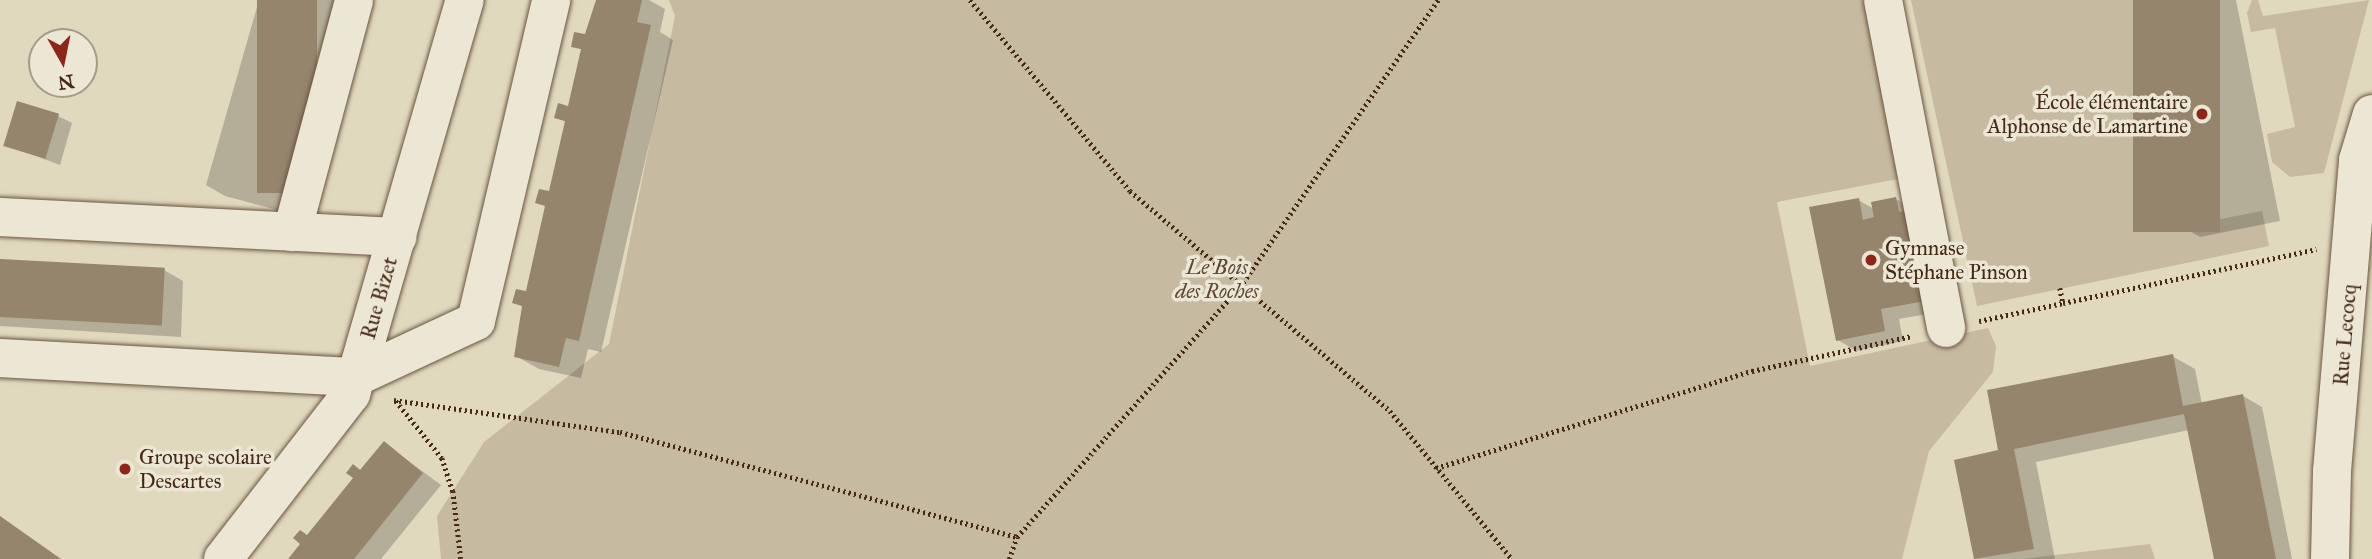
<!DOCTYPE html>
<html>
<head>
<meta charset="utf-8">
<style>
	body { margin:0 }
	#map { position:relative; width:2372px; height:559px; overflow:hidden; background:#e1d9be; font-family:"IM FELL Great Primer",serif }
	div>[style] { position:absolute }
	.green>* { inset:0; background:#c6bba1 }
	.shadow>* { inset:0; background:#0003 }
	.building>* { inset:0; background:#95856d; transform-origin:0 0 }
	.path>* { height:4.5px; margin-top:-2.25px; transform-origin:0; background:repeating-linear-gradient(90deg,#432916 0 2px,transparent 0 5.5px) }
	.roads { filter:drop-shadow(0 0 2px #6a5540) drop-shadow(0 0 2px #6a5540) }
	.minor>* { height:38px; margin:-19px; padding:0 19px; transform-origin:19px; border-radius:19px; background:#ece6d5 }
	.dots>* { width:19px; height:19px; translate:-50% -50%; box-sizing:border-box; border:4px solid #ece6d5; border-radius:50% }
	span { translate:-50% -50%; white-space:nowrap; text-align:center; line-height:1.15; -webkit-text-stroke:7px #ece6d5; paint-order:stroke }
	.poi-label { font-size:21px; color:#432916 }
	.right { translate:-100% -50%; text-align:right }
	.left { translate:0 -50%; text-align:left }
	.park-label { font-size:21px; color:#5d4632; font-style:italic }
	.street-label { font-size:21px; color:#432916 }
	.north { position:absolute; left:28px; top:28px; width:70px; height:70px; box-sizing:border-box; background:#ece6d5; border:2px solid #a89a89; border-radius:50%; rotate:171deg; font-size:19px; font-weight:700; line-height:28px; text-align:center; color:#432916 }
	.north::after { content:''; display:block; margin:auto; width:24px; height:32px; background:#8f2418; clip-path:polygon(50% 0,100% 100%,50% 72%,0 100%) }
</style>
</head>
<body>
<div id="map">
	<div class="green">
		<i style="clip-path:polygon(669px 0,1865px 0,1898px 179px,1777px 202px,1810px 366px,1988px 328px,1996px 346px,1993px 372px,1929px 451px,1902px 559px,441px 559px,437px 516px,484px 442px,609px 344px,675px 16px)"></i>
		<i style="clip-path:polygon(1911px 0,2133px 0,2179px 227px,2262px 211px,2269px 246px,1977px 306px)"></i>
		<i style="clip-path:polygon(2252px 0,2258px 0,2263px 16px,2369px 0,2324px 173px,2290px 177px,2272px 162px,2267px 134px,2295px 127px,2275px 28px,2251px 32px,2247px 13px)"></i>
		<i style="clip-path:polygon(2150px 544px,2155px 559px,2022px 559px)"></i>
	</div>
	<div class="shadow">
		<i style="clip-path:polygon(259px 0,338px 0,281px 211px,225px 196px,206px 185px)"></i>
		<i style="clip-path:polygon(598px 0,649px 0,665px 9px,660px 32px,673px 40px,601px 352px,588px 349px,581px 378px,539px 369px,516px 356px,527px 308px,514px 302px,530px 296px,550px 208px,537px 202px,553px 196px,570px 123px,556px 118px,568px 107px,586px 51px,573px 46px,589px 39px)"></i>
		<i style="clip-path:polygon(2135px 0,2236px 0,2280px 221px,2200px 237px,2181px 226px)"></i>
		<i style="clip-path:polygon(58px 116px,72px 123px,60px 165px,6px 145px)"></i>
		<i style="clip-path:polygon(1896px 199px,1903px 203px,1949px 310px,1899px 319px,1903px 341px,1856px 351px,1838px 340px,1858px 200px,1874px 209px)"></i>
		<i style="clip-path:polygon(0 260px,164px 270px,183px 281px,181px 337px,0 326px)"></i>
		<i style="clip-path:polygon(2172px 356px,2195px 369px,2202px 404px,2243px 396px,2262px 407px,2292px 559px,2216px 559px,2189px 430px,2036px 462px,2055px 559px,1976px 559px,1956px 461px,2001px 452px)"></i>
		<i style="clip-path:polygon(384px 443px,441px 485px,381px 559px,290px 559px,356px 478px,354px 466px,362px 471px)"></i>
	</div>
	<div class="building">
		<i style="left:257px;top:0;width:60px;height:193px"></i>
		<i style="clip-path:polygon(596px 0,642px 0,637px 22px,651px 25px,579px 341px,566px 338px,559px 367px,514px 357px,522px 306px,512px 303px,516px 289px,526px 291px,545px 206px,535px 203px,539px 189px,549px 191px,565px 121px,554px 118px,558px 103px,568px 106px,581px 49px,571px 47px,574px 32px,585px 34px)"></i>
		<i style="left:2133px;top:0;width:87px;height:232px"></i>
		<i style="left:17px;top:101px;width:44px;height:47px;rotate:17deg"></i>
		<i style="clip-path:polygon(1896px 197px,1899px 212px,1913px 209px,1931px 300px,1881px 309px,1885px 331px,1836px 341px,1809px 207px,1859px 198px,1863px 220px,1874px 217px,1871px 202px)"></i>
		<i style="left:0;top:259px;width:165px;height:58px;rotate:3deg"></i>
		<i style="clip-path:polygon(2173px 354px,2183px 406px,2243px 394px,2276px 559px,2214px 559px,2184px 414px,2014px 449px,2034px 549px,1974px 559px,1954px 460px,1998px 450px,1987px 390px)"></i>
		<i style="clip-path:polygon(384px 441px,423px 473px,354px 559px,288px 559px,300px 544px,293px 538px,300px 530px,307px 535px,353px 478px,346px 473px,353px 464px,360px 470px)"></i>
		<i style="clip-path:polygon(0 516px,61px 559px,0 559px)"></i>
	</div>
	<div class="path">
		<i style="left:970px;top:0;width:249px;rotate:50deg"></i>
		<i style="left:1130px;top:191px;width:341px;rotate:40.2deg"></i>
		<i style="left:1390px;top:411px;width:192px;rotate:50.5deg"></i>
		<i style="left:2060px;top:288px;width:15px;rotate:79deg"></i>
		<i style="left:2063px;top:303px;width:259px;rotate:-12deg"></i>
		<i style="left:1979px;top:321px;width:86px;rotate:-12.1deg"></i>
		<i style="left:394px;top:400px;width:228px;rotate:8.1deg"></i>
		<i style="left:620px;top:432px;width:411px;rotate:14.8deg"></i>
		<i style="left:396px;top:401px;width:73px;rotate:51.1deg"></i>
		<i style="left:442px;top:458px;width:35px;rotate:72deg"></i>
		<i style="left:453px;top:491px;width:68px;rotate:83.3deg"></i>
		<i style="left:1436px;top:468px;width:331px;rotate:-17.1deg"></i>
		<i style="left:1752px;top:371px;width:164px;rotate:-12.3deg"></i>
		<i style="left:1009px;top:559px;width:23px;rotate:-70deg"></i>
		<i style="left:1017px;top:537px;width:335px;rotate:-48.3deg"></i>
		<i style="left:1240px;top:287px;width:349px;rotate:-55.4deg"></i>
	</div>
	<div class="roads">
		<div class="minor">
			<i style="left:1883px;top:0;width:334px;rotate:79.1deg"></i>
			<i style="left:0;top:217px;width:398px;rotate:2.9deg"></i>
			<i style="left:292px;top:232px;width:240px;rotate:-75deg"></i>
			<i style="left:0;top:358px;width:357px;rotate:3.1deg"></i>
			<i style="left:356px;top:377px;width:132px;rotate:-25deg"></i>
			<i style="left:476px;top:321px;width:330px;rotate:-76.8deg"></i>
			<i style="left:223px;top:559px;width:209px;rotate:-52.2deg"></i>
			<i style="left:351px;top:394px;width:410px;rotate:-73.9deg"></i>
			<i style="left:2330px;top:559px;width:88px;rotate:-88.7deg"></i>
			<i style="left:2332px;top:471px;width:312px;rotate:-85.2deg"></i>
			<i style="left:2358px;top:160px;width:48px;rotate:-73.1deg"></i>
		</div>
	</div>
	<div class="dots">
		<i style="left:2202px;top:114px;background:#8f2418"></i>
		<i style="left:1871px;top:260px;background:#8f2418"></i>
		<i style="left:125px;top:469px;background:#8f2418"></i>
	</div>
	<div class="poi-label">
		<span class="right" style="left:2188px;top:114px">École élémentaire<br>Alphonse de Lamartine</span>
		<span class="left" style="left:1885px;top:260px">Gymnase<br>Stéphane Pinson</span>
		<span class="left" style="left:139px;top:469px">Groupe scolaire<br>Descartes</span>
	</div>
	<div class="park-label">
		<span style="left:1217px;top:279px">Le Bois<br>des Roches</span>
	</div>
	<div class="street-label">
		<span style="left:379px;top:298px;rotate:-74deg">Rue Bizet</span>
		<span style="left:2345px;top:335px;rotate:-85deg">Rue Lecocq</span>
	</div>
	<div class="north">N</div>
</div>
</body>
</html>
